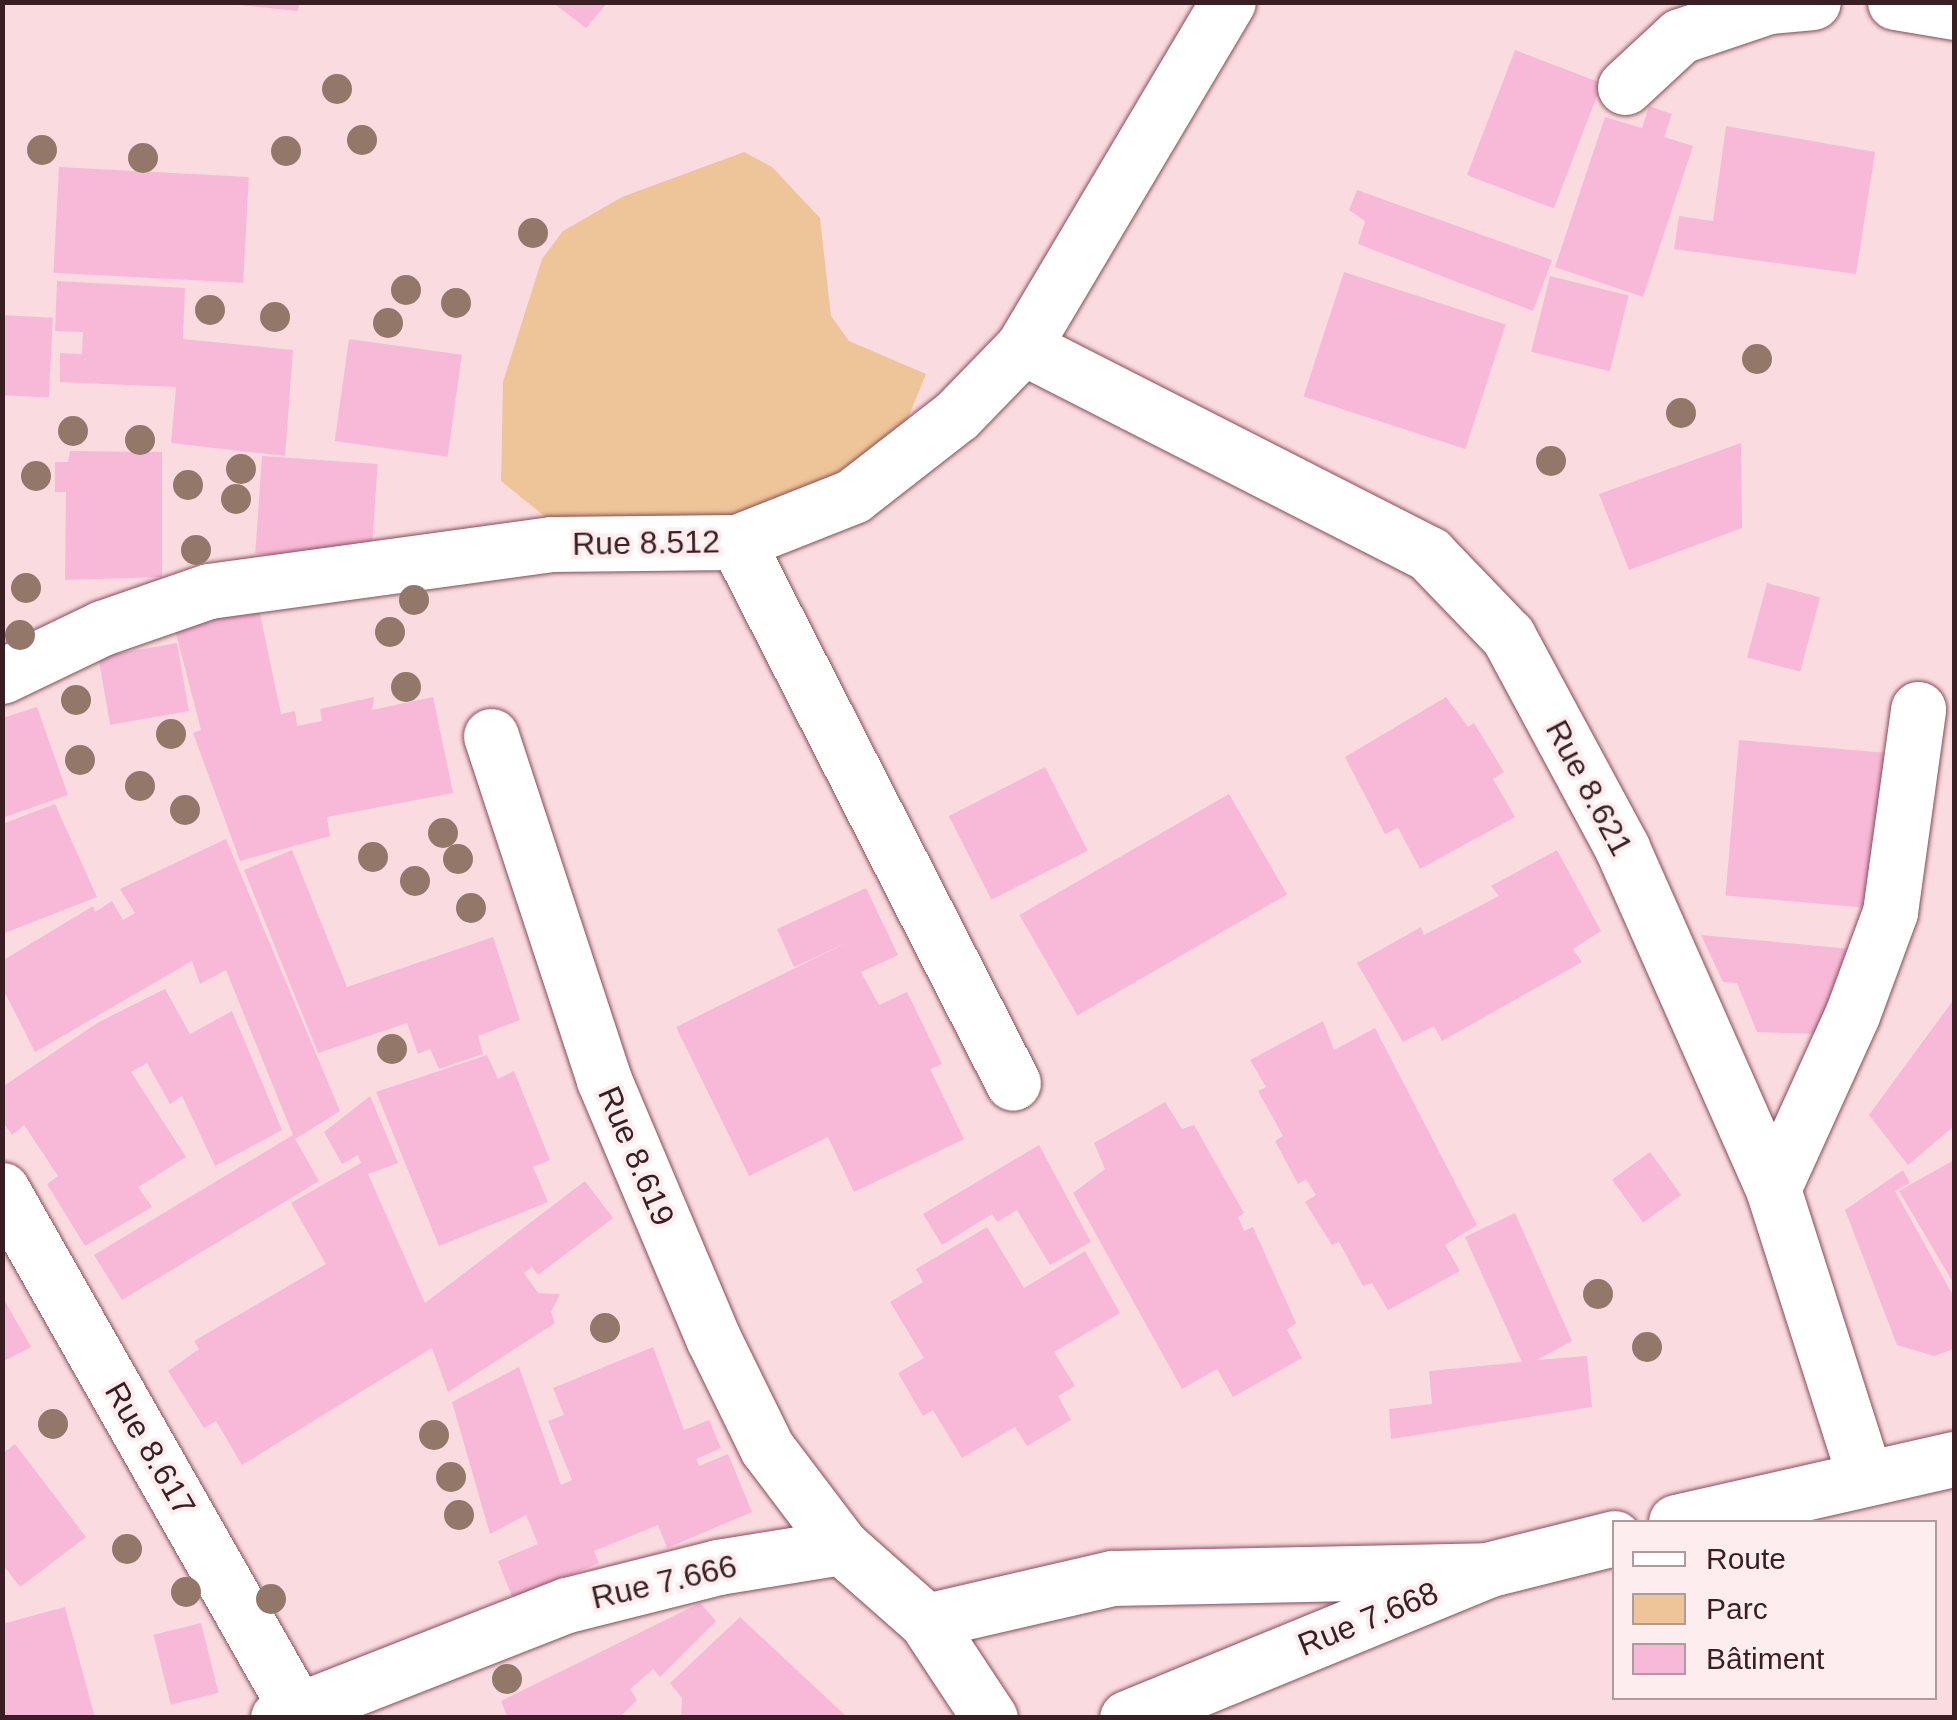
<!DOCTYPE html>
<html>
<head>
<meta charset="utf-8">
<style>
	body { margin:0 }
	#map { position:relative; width:1957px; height:1720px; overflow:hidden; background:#fadce0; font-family:Arial,sans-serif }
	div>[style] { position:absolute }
	.green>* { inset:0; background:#eec499 }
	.building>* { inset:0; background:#f8b9d8; transform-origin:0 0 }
	.roads { filter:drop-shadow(0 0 2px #894b58) drop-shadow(0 0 2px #894b58) }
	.street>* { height:55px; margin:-27.5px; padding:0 27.5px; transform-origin:27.5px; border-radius:27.5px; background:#fff }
	.trees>* { width:30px; height:30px; margin:-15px; border-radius:50%; background:#937768 }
	span { translate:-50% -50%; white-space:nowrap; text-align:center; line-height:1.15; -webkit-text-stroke:8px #fdedef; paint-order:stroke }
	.street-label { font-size:32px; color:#391e23 }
	.frame { position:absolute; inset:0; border:5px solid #391e23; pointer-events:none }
	.legend { position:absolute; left:1612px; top:1520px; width:325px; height:180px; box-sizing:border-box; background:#fdedef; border:2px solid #af9a9d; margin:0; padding:12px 18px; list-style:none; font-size:30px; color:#391e23 }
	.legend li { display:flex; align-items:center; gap:20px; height:50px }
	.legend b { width:50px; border:2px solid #af9a9d }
</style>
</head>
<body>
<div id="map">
	<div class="green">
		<i style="clip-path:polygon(744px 152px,772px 167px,820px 218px,831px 316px,849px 341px,926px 374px,903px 430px,771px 515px,548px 519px,501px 481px,503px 382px,542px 259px,563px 231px,622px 197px)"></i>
	</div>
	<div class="building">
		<i style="clip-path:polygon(210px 2px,299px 2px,298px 11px)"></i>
		<i style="clip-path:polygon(552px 2px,608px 2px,586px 28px)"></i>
		<i style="left:1515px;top:50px;width:93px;height:134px;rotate:21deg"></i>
		<i style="clip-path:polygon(1649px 106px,1672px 114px,1664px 137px,1693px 146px,1643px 297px,1555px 267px,1605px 117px,1642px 128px)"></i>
		<i style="clip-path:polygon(1726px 126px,1875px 152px,1856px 274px,1674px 249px,1679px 216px,1713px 221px)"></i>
		<i style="left:59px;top:167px;width:190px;height:106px;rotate:3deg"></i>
		<i style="clip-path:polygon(1357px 190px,1552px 260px,1533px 311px,1358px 244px,1365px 221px,1349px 210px)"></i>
		<i style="left:1344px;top:272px;width:170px;height:131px;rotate:18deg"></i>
		<i style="left:1550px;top:276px;width:81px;height:78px;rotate:14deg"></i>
		<i style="clip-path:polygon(57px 281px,185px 288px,183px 339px,293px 350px,285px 456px,171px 443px,176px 387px,60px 382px,60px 353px,82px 354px,83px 332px,55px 331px)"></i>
		<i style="left:2px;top:315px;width:51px;height:80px;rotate:3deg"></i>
		<i style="left:349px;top:339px;width:114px;height:103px;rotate:8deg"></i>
		<i style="clip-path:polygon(1741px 443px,1742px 528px,1629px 570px,1599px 494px)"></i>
		<i style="clip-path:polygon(70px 451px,162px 452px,162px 577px,65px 580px,66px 492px,55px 492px,55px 462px,68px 462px)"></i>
		<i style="left:262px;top:456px;width:116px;height:98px;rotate:4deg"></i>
		<i style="left:1767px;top:583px;width:55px;height:77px;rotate:15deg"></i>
		<i style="clip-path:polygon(257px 600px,281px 714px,295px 711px,297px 726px,322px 721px,320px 709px,374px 697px,372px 710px,433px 697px,453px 793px,327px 817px,330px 836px,240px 861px,193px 733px,201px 730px,173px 622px)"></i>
		<i style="left:177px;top:643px;width:69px;height:80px;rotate:80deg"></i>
		<i style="clip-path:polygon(1446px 697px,1468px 727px,1474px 723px,1504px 772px,1493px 779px,1515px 817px,1420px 869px,1398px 828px,1385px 834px,1345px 757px)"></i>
		<i style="clip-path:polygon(37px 707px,68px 795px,2px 818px,2px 718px)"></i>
		<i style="left:1739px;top:740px;width:155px;height:156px;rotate:5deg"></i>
		<i style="left:1045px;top:767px;width:94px;height:108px;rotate:63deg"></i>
		<i style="left:1229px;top:794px;width:116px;height:242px;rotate:60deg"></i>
		<i style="clip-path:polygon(55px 804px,97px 897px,2px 934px,2px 824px)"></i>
		<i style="clip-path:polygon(226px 839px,340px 1111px,295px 1139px,319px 1181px,122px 1300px,94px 1255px,293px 1135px,226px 970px,200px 984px,192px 961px,35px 1052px,2px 987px,2px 961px,93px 906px,95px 912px,112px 901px,123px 920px,135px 913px,120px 889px)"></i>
		<i style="clip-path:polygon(292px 850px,347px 987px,493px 937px,520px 1020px,478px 1036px,483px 1054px,439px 1069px,430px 1049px,418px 1054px,407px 1023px,318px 1053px,244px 870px)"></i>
		<i style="clip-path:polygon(1557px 850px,1601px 931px,1573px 949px,1582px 962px,1442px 1041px,1434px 1026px,1403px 1042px,1357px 963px,1421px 927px,1424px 935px,1499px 896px,1491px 886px)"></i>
		<i style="clip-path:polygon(866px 888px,898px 955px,861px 972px,879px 1005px,907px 992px,942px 1064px,930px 1069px,964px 1139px,854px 1192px,828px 1137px,749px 1176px,676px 1027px,846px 943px,794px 967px,777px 929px)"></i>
		<i style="clip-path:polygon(1701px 935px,1852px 949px,1816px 1034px,1757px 1032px,1737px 983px,1723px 982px)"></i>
		<i style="clip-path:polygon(165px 989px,190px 1034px,232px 1011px,282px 1130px,215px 1166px,182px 1096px,170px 1104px,147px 1063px,131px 1072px,186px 1157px,138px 1187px,152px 1207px,85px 1246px,47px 1184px,58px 1176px,24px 1125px,12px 1135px,2px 1121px,2px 1087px,99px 1022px)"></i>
		<i style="clip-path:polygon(1954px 999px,1954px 1126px,1908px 1165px,1869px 1115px)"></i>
		<i style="clip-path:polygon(1323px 1021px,1334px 1050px,1375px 1028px,1477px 1225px,1445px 1245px,1460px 1271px,1388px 1310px,1372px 1283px,1363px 1286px,1339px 1242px,1332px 1245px,1305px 1202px,1316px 1195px,1306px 1179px,1298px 1184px,1275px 1141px,1283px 1136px,1258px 1091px,1266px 1087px,1250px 1060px)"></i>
		<i style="clip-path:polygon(487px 1055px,498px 1079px,514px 1071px,550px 1160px,533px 1167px,548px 1202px,439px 1246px,376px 1092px)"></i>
		<i style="clip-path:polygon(370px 1096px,398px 1163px,368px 1174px,425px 1303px,585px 1181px,613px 1218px,538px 1275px,532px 1267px,524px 1273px,538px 1293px,560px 1294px,551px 1312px,555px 1323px,448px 1392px,432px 1348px,242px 1465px,216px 1421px,204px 1428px,168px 1371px,199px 1349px,194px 1341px,326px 1264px,291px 1203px,361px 1163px,358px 1155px,342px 1164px,324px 1132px)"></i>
		<i style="clip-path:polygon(1165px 1102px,1182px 1129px,1194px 1125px,1244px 1213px,1238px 1217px,1244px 1231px,1253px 1227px,1296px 1323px,1287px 1330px,1302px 1358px,1233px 1397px,1217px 1369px,1182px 1389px,1073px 1193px,1105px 1169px,1094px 1143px)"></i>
		<i style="clip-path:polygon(1039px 1145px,1091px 1242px,1050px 1265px,1017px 1210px,997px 1222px,992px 1214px,942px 1245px,923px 1214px)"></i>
		<i style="left:1650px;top:1152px;width:53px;height:47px;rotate:54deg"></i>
		<i style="clip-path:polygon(1954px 1160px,1954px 1284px,1899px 1191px)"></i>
		<i style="clip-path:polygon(1903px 1170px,1910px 1183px,1895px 1191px,1954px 1297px,1954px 1349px,1934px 1356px,1897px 1345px,1845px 1210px)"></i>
		<i style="clip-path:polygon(1515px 1213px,1572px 1341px,1537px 1360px,1587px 1356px,1592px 1407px,1391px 1439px,1389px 1409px,1432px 1404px,1429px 1371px,1522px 1362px,1465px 1237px)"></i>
		<i style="clip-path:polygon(987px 1227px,1024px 1288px,1085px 1251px,1120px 1313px,1054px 1352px,1075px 1386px,1058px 1396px,1071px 1420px,1027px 1446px,1015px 1427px,962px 1458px,933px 1410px,923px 1416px,898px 1373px,924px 1358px,890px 1302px,923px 1282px,916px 1269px)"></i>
		<i style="clip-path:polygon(2px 1296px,31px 1347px,2px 1362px)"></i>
		<i style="clip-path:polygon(653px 1347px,684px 1430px,709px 1420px,721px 1448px,696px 1459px,699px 1466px,728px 1454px,752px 1512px,667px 1548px,658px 1525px,594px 1551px,599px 1563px,513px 1599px,498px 1561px,538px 1544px,526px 1515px,490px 1534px,452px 1402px,519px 1367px,561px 1485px,572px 1480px,548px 1421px,564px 1415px,553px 1388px)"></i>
		<i style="clip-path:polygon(15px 1444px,86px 1537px,20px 1587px,2px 1564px,2px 1454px)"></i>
		<i style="clip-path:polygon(700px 1603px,716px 1621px,660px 1677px,653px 1669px,630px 1689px,637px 1700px,619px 1718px,508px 1718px,501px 1701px)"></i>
		<i style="clip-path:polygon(65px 1607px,95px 1718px,2px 1718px,2px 1624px)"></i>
		<i style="clip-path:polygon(740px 1617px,848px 1718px,681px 1718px,682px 1698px,670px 1683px)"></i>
		<i style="left:201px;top:1623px;width:72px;height:49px;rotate:76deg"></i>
	</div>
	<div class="roads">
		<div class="street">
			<i style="left:1895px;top:2px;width:60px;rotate:9.6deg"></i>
			<i style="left:1625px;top:87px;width:75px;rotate:-42.8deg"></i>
			<i style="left:1680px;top:36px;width:94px;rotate:-18.6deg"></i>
			<i style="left:1769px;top:6px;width:44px;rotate:-5.2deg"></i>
			<i style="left:1023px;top:347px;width:456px;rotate:27deg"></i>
			<i style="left:1429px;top:554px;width:114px;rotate:46.1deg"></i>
			<i style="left:1508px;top:636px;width:241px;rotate:61.7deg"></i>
			<i style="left:1622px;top:848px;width:373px;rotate:66.1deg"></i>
			<i style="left:1773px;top:1189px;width:300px;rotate:72.3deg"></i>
			<i style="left:737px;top:542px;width:607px;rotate:62.97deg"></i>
			<i style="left:2px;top:676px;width:111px;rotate:-25.6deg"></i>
			<i style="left:102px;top:628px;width:113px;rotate:-19.1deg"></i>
			<i style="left:209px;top:591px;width:346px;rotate:-7.8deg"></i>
			<i style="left:552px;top:544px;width:185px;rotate:-0.6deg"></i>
			<i style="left:737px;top:542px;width:125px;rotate:-21.6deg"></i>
			<i style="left:853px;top:496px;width:132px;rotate:-37.9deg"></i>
			<i style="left:957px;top:415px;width:95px;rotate:-45.9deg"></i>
			<i style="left:1023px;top:347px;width:401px;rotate:-59.3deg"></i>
			<i style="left:491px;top:736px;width:362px;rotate:71.8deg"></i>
			<i style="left:604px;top:1080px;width:280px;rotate:67.1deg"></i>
			<i style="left:713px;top:1338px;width:123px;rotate:63.9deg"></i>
			<i style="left:767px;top:1448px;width:124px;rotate:52.9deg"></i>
			<i style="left:1773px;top:1189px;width:191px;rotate:-65.6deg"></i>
			<i style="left:1852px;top:1015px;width:110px;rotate:-69.7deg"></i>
			<i style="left:1890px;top:912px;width:205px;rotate:-82.1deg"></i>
			<i style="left:2px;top:1190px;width:596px;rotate:60.42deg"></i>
			<i style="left:1676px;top:1522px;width:285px;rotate:-12.8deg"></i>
			<i style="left:926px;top:1621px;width:191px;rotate:-13deg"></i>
			<i style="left:1112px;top:1578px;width:375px;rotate:-1.2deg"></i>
			<i style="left:278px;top:1718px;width:310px;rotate:-21.4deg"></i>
			<i style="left:567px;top:1605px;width:156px;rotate:-14.1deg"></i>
			<i style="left:718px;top:1567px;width:126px;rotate:-9.2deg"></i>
			<i style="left:842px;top:1547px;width:112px;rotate:41.4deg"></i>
			<i style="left:926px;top:1621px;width:116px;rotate:56.6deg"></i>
			<i style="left:1127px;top:1718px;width:389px;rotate:-22.3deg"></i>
			<i style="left:1487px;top:1570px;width:131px;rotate:-14.1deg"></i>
		</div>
	</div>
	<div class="trees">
		<i style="left:337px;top:89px"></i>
		<i style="left:362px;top:140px"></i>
		<i style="left:42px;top:150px"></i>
		<i style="left:286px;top:151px"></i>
		<i style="left:143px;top:158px"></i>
		<i style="left:533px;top:233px"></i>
		<i style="left:406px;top:290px"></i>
		<i style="left:456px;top:303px"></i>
		<i style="left:210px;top:310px"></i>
		<i style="left:275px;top:317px"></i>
		<i style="left:388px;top:323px"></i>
		<i style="left:1757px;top:359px"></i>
		<i style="left:1681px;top:413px"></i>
		<i style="left:73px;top:431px"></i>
		<i style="left:140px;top:440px"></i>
		<i style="left:1551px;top:461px"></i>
		<i style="left:241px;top:469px"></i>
		<i style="left:36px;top:476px"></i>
		<i style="left:188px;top:485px"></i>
		<i style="left:236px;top:499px"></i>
		<i style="left:196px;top:550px"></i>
		<i style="left:26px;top:588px"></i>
		<i style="left:414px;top:600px"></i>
		<i style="left:390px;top:632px"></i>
		<i style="left:20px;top:635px"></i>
		<i style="left:406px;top:687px"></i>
		<i style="left:76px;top:700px"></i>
		<i style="left:171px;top:734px"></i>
		<i style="left:80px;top:760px"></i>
		<i style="left:140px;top:786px"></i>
		<i style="left:185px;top:810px"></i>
		<i style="left:443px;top:833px"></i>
		<i style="left:373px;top:857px"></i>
		<i style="left:458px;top:859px"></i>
		<i style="left:415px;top:881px"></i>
		<i style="left:471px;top:908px"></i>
		<i style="left:392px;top:1049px"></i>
		<i style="left:1598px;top:1294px"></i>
		<i style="left:605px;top:1328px"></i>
		<i style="left:1647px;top:1347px"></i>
		<i style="left:53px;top:1424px"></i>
		<i style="left:434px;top:1435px"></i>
		<i style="left:451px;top:1477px"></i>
		<i style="left:459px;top:1515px"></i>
		<i style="left:127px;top:1549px"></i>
		<i style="left:186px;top:1592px"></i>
		<i style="left:271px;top:1599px"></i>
		<i style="left:507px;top:1679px"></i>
	</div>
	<div class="street-label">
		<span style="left:646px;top:543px;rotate:-1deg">Rue 8.512</span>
		<span style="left:1589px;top:788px;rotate:62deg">Rue 8.621</span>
		<span style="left:636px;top:1156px;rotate:67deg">Rue 8.619</span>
		<span style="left:150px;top:1449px;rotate:60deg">Rue 8.617</span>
		<span style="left:664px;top:1582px;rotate:-13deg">Rue 7.666</span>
		<span style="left:1368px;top:1619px;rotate:-22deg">Rue 7.668</span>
	</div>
	<div class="frame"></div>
	<ul class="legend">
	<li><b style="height:12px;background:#fff"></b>Route</li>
	<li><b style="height:28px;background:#eec499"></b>Parc</li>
	<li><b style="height:28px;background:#f8b9d8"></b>Bâtiment</li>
	</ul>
</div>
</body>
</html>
